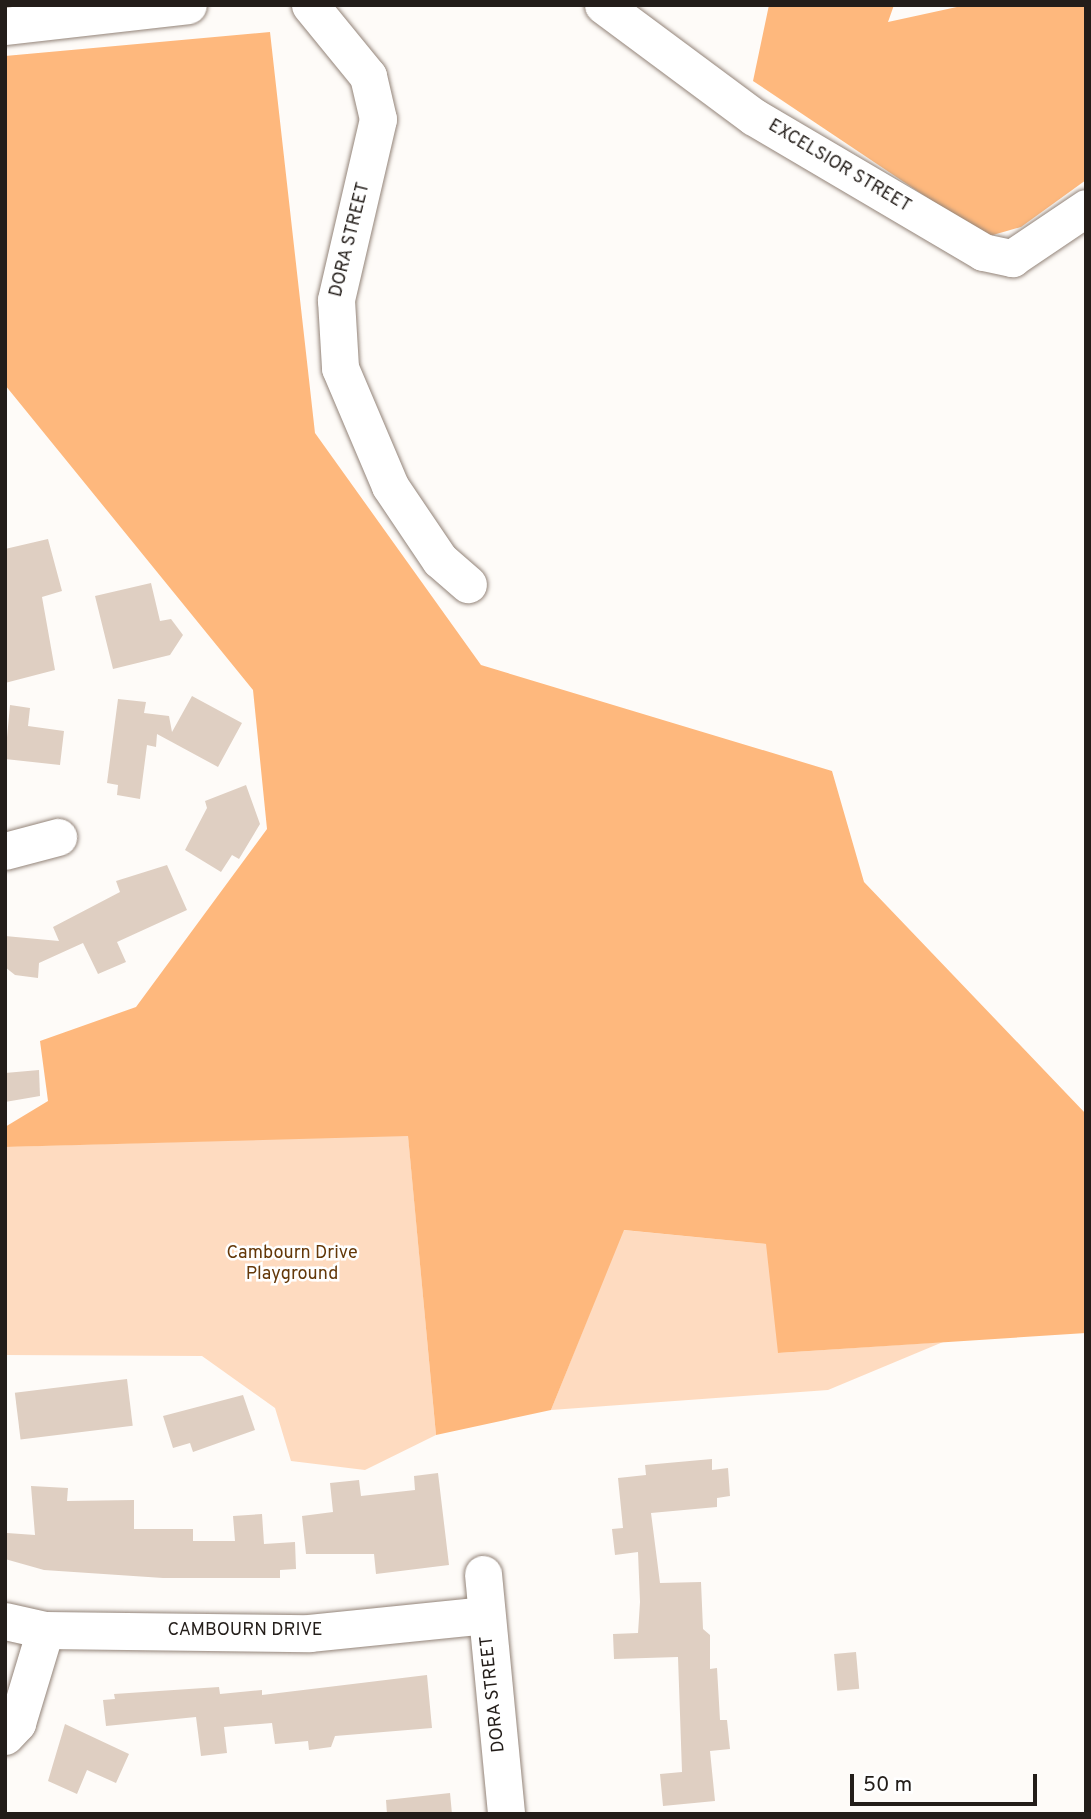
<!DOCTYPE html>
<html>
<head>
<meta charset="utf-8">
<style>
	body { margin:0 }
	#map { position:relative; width:1091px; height:1819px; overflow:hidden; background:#fefbf8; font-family:Overpass,sans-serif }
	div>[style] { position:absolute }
	.green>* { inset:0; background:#fedbc0 }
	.forest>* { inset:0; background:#feb87d }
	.building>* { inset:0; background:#dfcfc2; transform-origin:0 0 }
	.roads { filter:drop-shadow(0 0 2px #938479) drop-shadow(0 0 2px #938479) }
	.minor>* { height:37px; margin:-18.5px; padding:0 18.5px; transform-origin:18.5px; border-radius:18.5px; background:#fff }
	span { translate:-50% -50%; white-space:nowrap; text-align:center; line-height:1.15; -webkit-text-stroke:5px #fff; paint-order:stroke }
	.street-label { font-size:18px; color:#231d19 }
	.park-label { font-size:18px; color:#643809 }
	.frame { position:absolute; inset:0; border:7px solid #231d19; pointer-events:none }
	.scale { position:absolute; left:850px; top:1774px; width:187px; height:32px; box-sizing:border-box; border:4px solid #231d19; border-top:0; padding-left:9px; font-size:21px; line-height:24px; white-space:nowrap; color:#231d19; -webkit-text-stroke:5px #fff; paint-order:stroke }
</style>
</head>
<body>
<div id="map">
	<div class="green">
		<i style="clip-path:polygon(408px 1135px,436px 1435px,365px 1470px,291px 1461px,275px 1408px,202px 1356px,5px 1355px,5px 1147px)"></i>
		<i style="clip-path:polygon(623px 1230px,767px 1244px,779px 1353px,943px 1342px,828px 1390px,551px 1410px)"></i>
	</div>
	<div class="forest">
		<i style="clip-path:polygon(769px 5px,894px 5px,888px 22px,966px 5px,1086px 5px,1086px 180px,1021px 227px,986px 237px,753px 81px)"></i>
		<i style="clip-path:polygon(270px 32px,315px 433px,481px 665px,832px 771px,864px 882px,1086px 1114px,1086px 1333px,778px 1353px,766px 1244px,624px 1230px,551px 1410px,436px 1435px,408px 1136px,5px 1147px,5px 1127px,48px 1101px,40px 1041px,136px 1007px,267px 829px,253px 690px,5px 385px,5px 56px)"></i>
	</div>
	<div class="building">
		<i style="clip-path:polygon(48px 539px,62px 591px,42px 597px,55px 670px,5px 683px,5px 549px)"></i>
		<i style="clip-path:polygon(151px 583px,160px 621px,171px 619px,183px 635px,170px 655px,113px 669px,95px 596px)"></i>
		<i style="clip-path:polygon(192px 696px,242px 723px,218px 767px,157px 734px,156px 747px,147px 745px,140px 799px,117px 795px,118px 785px,107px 783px,118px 699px,146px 702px,144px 713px,169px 716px,172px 732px)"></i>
		<i style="clip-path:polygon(10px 705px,30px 708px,28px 726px,64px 731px,60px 765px,5px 759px)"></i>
		<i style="clip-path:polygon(246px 785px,260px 824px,239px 859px,232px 855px,221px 872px,185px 850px,207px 808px,205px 801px)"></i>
		<i style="clip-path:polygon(167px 865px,187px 910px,117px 942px,126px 962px,98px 974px,83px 943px,39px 963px,38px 978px,15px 975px,5px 967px,5px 936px,59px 941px,53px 927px,120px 892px,116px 881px)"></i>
		<i style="clip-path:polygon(39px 1070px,40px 1096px,5px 1102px,5px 1073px)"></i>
		<i style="left:127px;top:1379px;width:47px;height:113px;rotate:83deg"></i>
		<i style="clip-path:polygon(243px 1395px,255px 1430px,193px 1452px,190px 1443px,173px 1448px,163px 1416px)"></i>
		<i style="clip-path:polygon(712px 1459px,712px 1470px,728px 1468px,730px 1496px,717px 1498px,717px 1507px,651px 1513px,660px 1583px,701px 1582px,703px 1629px,710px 1635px,710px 1669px,717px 1668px,720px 1720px,727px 1720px,730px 1749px,710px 1751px,715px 1801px,663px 1806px,660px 1774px,682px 1772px,678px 1657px,614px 1659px,613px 1634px,638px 1633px,640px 1602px,638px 1552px,615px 1555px,612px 1529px,623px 1528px,618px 1478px,646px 1475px,645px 1465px)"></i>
		<i style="clip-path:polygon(438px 1473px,449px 1565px,376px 1574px,374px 1554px,306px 1554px,302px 1516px,333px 1512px,330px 1483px,359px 1480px,361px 1496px,415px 1490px,414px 1476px)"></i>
		<i style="clip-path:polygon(31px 1486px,68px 1488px,67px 1501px,134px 1500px,134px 1529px,193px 1529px,193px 1541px,235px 1541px,233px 1516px,262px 1514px,264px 1544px,295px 1542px,296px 1569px,280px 1570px,280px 1578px,163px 1578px,44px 1570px,5px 1559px,7px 1533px,35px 1535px)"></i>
		<i style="left:856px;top:1652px;width:37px;height:22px;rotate:85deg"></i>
		<i style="clip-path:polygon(427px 1675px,432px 1728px,335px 1736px,331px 1747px,309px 1750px,308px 1741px,275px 1744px,272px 1723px,224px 1727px,227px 1753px,201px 1756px,196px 1717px,106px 1726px,103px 1700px,115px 1699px,114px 1694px,219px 1687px,220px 1694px,262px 1690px,262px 1695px)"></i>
		<i style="clip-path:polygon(65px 1724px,129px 1754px,116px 1783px,87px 1770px,77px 1794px,48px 1781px)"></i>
		<i style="clip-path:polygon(450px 1793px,452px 1814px,387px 1814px,386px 1800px)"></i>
	</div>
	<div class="roads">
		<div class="minor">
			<i style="left:310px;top:5px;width:92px;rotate:50.8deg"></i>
			<i style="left:368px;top:76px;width:44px;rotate:76.9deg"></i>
			<i style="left:378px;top:119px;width:186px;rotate:103.1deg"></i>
			<i style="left:336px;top:300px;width:68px;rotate:86.6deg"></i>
			<i style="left:340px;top:368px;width:128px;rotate:67deg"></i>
			<i style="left:390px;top:486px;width:89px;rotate:56deg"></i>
			<i style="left:440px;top:560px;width:37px;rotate:41deg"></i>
			<i style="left:603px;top:5px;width:188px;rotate:36.6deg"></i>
			<i style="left:754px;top:117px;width:266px;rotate:30.5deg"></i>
			<i style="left:983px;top:252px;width:30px;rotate:12deg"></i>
			<i style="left:1012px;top:258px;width:89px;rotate:-34deg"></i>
			<i style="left:5px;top:26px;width:184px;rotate:-6.5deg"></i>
			<i style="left:5px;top:851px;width:55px;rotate:-14.8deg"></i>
			<i style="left:483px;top:1574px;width:241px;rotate:84.5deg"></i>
			<i style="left:5px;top:1621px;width:41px;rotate:12.7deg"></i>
			<i style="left:45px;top:1630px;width:264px;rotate:0.7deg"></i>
			<i style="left:309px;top:1633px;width:178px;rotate:-5.8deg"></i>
			<i style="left:5px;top:1736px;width:18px;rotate:-47deg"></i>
			<i style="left:17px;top:1723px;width:97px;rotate:-73.2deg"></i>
		</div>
	</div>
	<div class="street-label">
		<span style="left:839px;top:167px;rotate:31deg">EXCELSIOR STREET</span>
		<span style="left:351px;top:240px;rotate:-76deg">DORA STREET</span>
		<span style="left:245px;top:1631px">CAMBOURN DRIVE</span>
		<span style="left:494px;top:1694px;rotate:-96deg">DORA STREET</span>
	</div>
	<div class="park-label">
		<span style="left:292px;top:1265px">Cambourn Drive<br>Playground</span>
	</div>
	<div class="frame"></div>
	<div class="scale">50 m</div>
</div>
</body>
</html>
